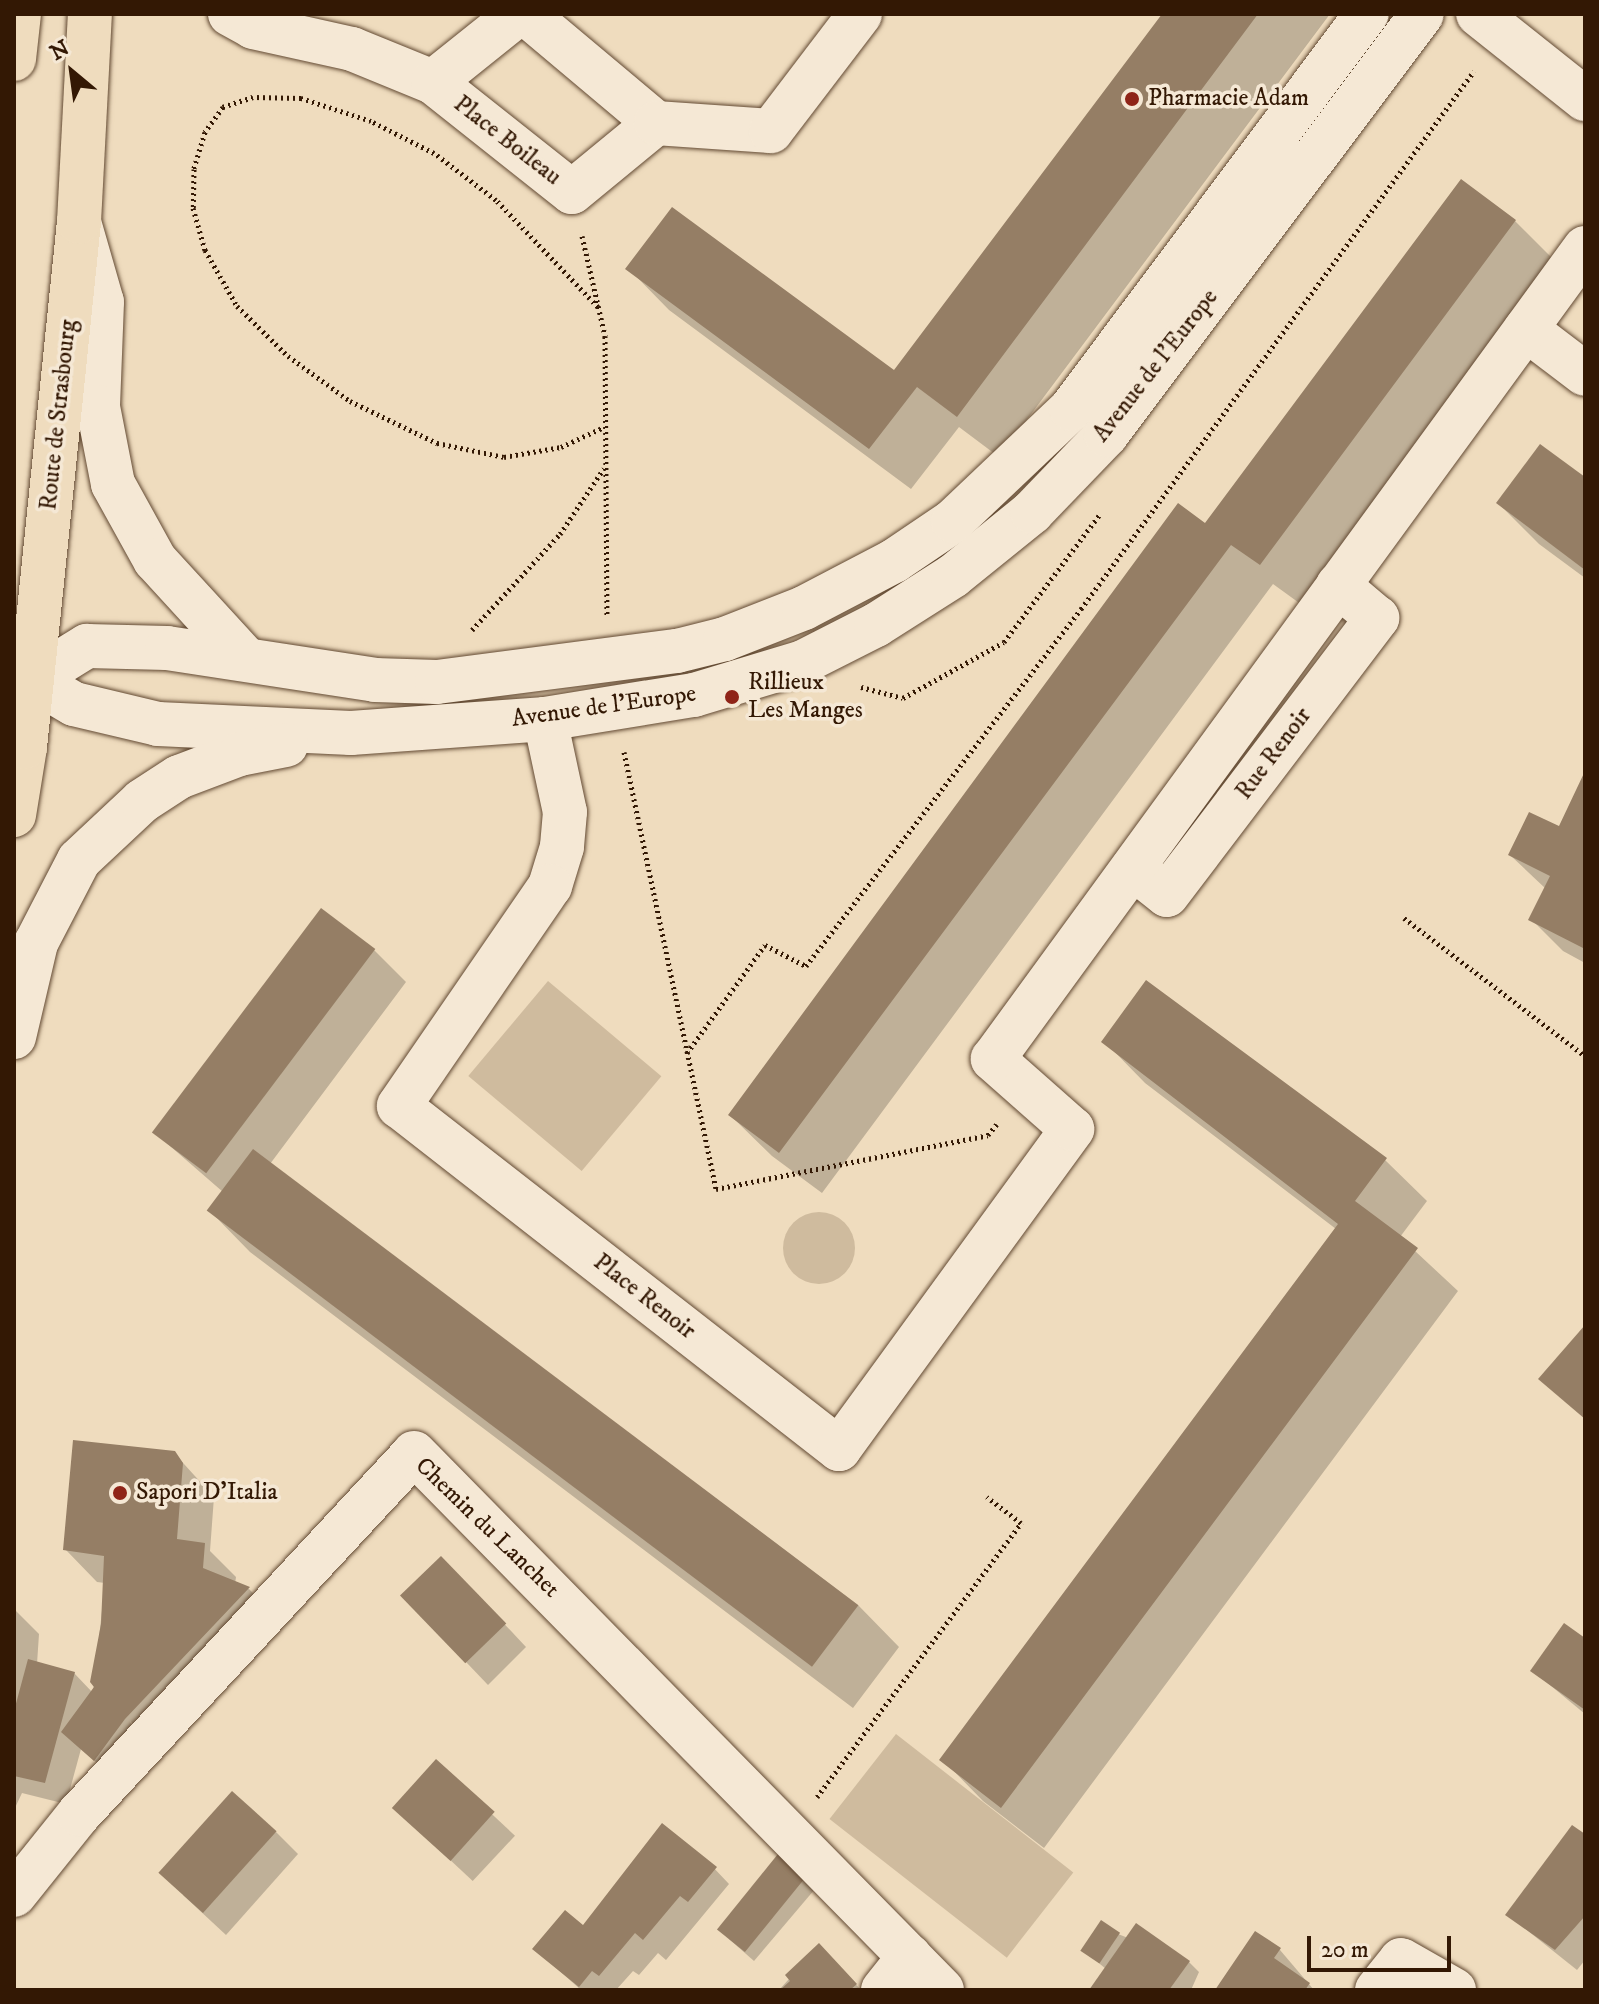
<!DOCTYPE html>
<html>
<head>
<meta charset="utf-8">
<style>
	body { margin:0 }
	#map { position:relative; width:1599px; height:2004px; overflow:hidden; background:#efdcbe; font-family:"IM FELL DW Pica",serif }
	div>[style] { position:absolute }
	.green>* { inset:0; background:#cfbb9e; transform-origin:0 0 }
	.round { border-radius:50% }
	.shadow>* { inset:0; background:#0003; transform-origin:0 0 }
	.building>* { inset:0; background:#957e65; transform-origin:0 0 }
	.path>* { height:5px; margin-top:-2.5px; transform-origin:0; background:repeating-linear-gradient(90deg,#331804 0 2px,transparent 0 6px) }
	.roads { filter:drop-shadow(0 0 2px #624932) drop-shadow(0 0 2px #624932) }
	.minor>* { height:44px; margin:-22px; padding:0 22px; transform-origin:22px; border-radius:22px; background:#f5e8d5 }
	.major>* { height:44px; margin:-22px; padding:0 22px; transform-origin:22px; border-radius:22px; background:#efdcbe }
	.dots>* { width:22px; height:22px; translate:-50% -50%; box-sizing:border-box; border:4px solid #f5e8d5; border-radius:50% }
	span { translate:-50% -50%; white-space:nowrap; text-align:center; line-height:1.15; -webkit-text-stroke:7px #f5e8d5; paint-order:stroke }
	.poi-label { font-size:24px; color:#331804 }
	.left { translate:0 -50%; text-align:left }
	.street-label { font-size:24px; color:#331804 }
	.frame { position:absolute; inset:0; border:16px solid #331804; pointer-events:none }
	.north { position:absolute; left:32px; top:32px; width:80px; height:80px; -webkit-text-stroke:6px #f5e8d5; paint-order:stroke; rotate:331deg; font-size:22px; font-weight:700; line-height:32px; text-align:center; color:#331804 }
	.north::after { content:''; display:block; margin:auto; width:28px; height:36px; background:#331804; clip-path:polygon(50% 0,100% 100%,50% 72%,0 100%) }
	.scale { position:absolute; left:1307px; top:1936px; width:144px; height:36px; box-sizing:border-box; border:4px solid #331804; border-top:0; padding-left:10px; font-size:24px; line-height:28px; white-space:nowrap; color:#331804; -webkit-text-stroke:6px #f5e8d5; paint-order:stroke }
</style>
</head>
<body>
<div id="map">
	<div class="green">
		<i style="left:548px;top:981px;width:148px;height:124px;rotate:40deg"></i>
		<i class="round" style="left:783px;top:1212px;width:72px;height:72px"></i>
		<i style="left:896px;top:1734px;width:225px;height:108px;rotate:38deg"></i>
	</div>
	<div class="shadow">
		<i style="clip-path:polygon(1165px 14px,1330px 14px,999px 457px,959px 427px,911px 489px,669px 310px,628px 268px,894px 373px)"></i>
		<i style="clip-path:polygon(1515px 221px,1556px 262px,1302px 605px,1273px 584px,822px 1193px,772px 1156px,730px 1115px,1206px 526px)"></i>
		<i style="clip-path:polygon(1585px 479px,1585px 578px,1539px 544px,1498px 503px)"></i>
		<i style="clip-path:polygon(1585px 776px,1585px 963px,1563px 951px,1531px 919px,1546px 889px,1510px 855px,1560px 829px)"></i>
		<i style="clip-path:polygon(374px 950px,406px 982px,270px 1164px,858px 1605px,899px 1647px,853px 1708px,250px 1252px,209px 1210px,223px 1192px,155px 1133px)"></i>
		<i style="clip-path:polygon(1104px 1041px,1385px 1160px,1427px 1201px,1400px 1237px,1458px 1291px,1044px 1848px,983px 1801px,942px 1759px,1336px 1229px,1145px 1083px)"></i>
		<i style="clip-path:polygon(174px 1453px,214px 1497px,210px 1551px,236px 1577px,235px 1584px,249px 1589px,280px 1621px,148px 1739px,130px 1721px,134px 1730px,105px 1770px,81px 1749px,66px 1804px,22px 1793px,14px 1810px,14px 1609px,39px 1634px,37px 1664px,74px 1673px,93px 1693px,105px 1583px,97px 1582px,65px 1549px)"></i>
		<i style="clip-path:polygon(463px 1580px,526px 1647px,488px 1685px,403px 1596px)"></i>
		<i style="clip-path:polygon(1585px 1641px,1585px 1714px,1533px 1671px)"></i>
		<i style="left:436px;top:1762px;width:108px;height:62px;rotate:43deg"></i>
		<i style="clip-path:polygon(276px 1832px,298px 1854px,226px 1935px,183px 1895px)"></i>
		<i style="clip-path:polygon(1585px 1836px,1585px 1960px,1577px 1970px,1508px 1915px)"></i>
		<i style="clip-path:polygon(779px 1857px,815px 1889px,754px 1961px,729px 1939px)"></i>
		<i style="clip-path:polygon(711px 1865px,729px 1884px,666px 1960px,658px 1953px,639px 1975px,633px 1971px,616px 1990px,581px 1990px,535px 1949px)"></i>
		<i style="clip-path:polygon(1118px 1934px,1189px 1962px,1199px 1972px,1191px 1990px,1092px 1990px,1106px 1969px,1083px 1950px)"></i>
		<i style="clip-path:polygon(1256px 1934px,1280px 1950px,1314px 1990px,1218px 1990px)"></i>
		<i style="clip-path:polygon(819px 1946px,861px 1990px,779px 1990px)"></i>
	</div>
	<div class="building">
		<i style="clip-path:polygon(1162px 14px,1258px 14px,957px 417px,917px 387px,869px 449px,625px 269px,672px 207px,894px 370px)"></i>
		<i style="clip-path:polygon(1461px 179px,1516px 220px,1260px 565px,1231px 545px,779px 1153px,728px 1115px,1178px 503px,1205px 523px)"></i>
		<i style="clip-path:polygon(1540px 444px,1585px 477px,1585px 570px,1496px 503px)"></i>
		<i style="clip-path:polygon(1585px 771px,1585px 944px,1583px 948px,1528px 920px,1550px 876px,1508px 855px,1529px 812px,1559px 826px)"></i>
		<i style="left:321px;top:908px;width:68px;height:281px;rotate:37deg"></i>
		<i style="clip-path:polygon(1146px 980px,1387px 1158px,1355px 1201px,1418px 1248px,1001px 1808px,939px 1760px,1338px 1224px,1101px 1042px)"></i>
		<i style="left:253px;top:1149px;width:758px;height:77px;rotate:37deg"></i>
		<i style="clip-path:polygon(1585px 1325px,1585px 1419px,1538px 1379px)"></i>
		<i style="clip-path:polygon(73px 1440px,175px 1451px,183px 1463px,177px 1539px,205px 1543px,203px 1568px,250px 1587px,125px 1719px,94px 1761px,61px 1732px,94px 1687px,90px 1682px,101px 1624px,104px 1556px,63px 1550px)"></i>
		<i style="left:441px;top:1556px;width:94px;height:57px;rotate:46deg"></i>
		<i style="clip-path:polygon(1564px 1623px,1585px 1638px,1585px 1710px,1530px 1671px)"></i>
		<i style="clip-path:polygon(28px 1659px,75px 1672px,45px 1783px,14px 1776px,14px 1711px)"></i>
		<i style="left:436px;top:1759px;width:79px;height:66px;rotate:42deg"></i>
		<i style="left:232px;top:1791px;width:60px;height:110px;rotate:42deg"></i>
		<i style="clip-path:polygon(662px 1823px,717px 1867px,688px 1902px,680px 1896px,643px 1940px,635px 1933px,599px 1976px,592px 1971px,579px 1987px,532px 1949px,565px 1910px,583px 1925px)"></i>
		<i style="clip-path:polygon(1572px 1825px,1585px 1834px,1585px 1916px,1555px 1950px,1505px 1915px)"></i>
		<i style="left:778px;top:1854px;width:36px;height:97px;rotate:39deg"></i>
		<i style="left:1101px;top:1920px;width:23px;height:37px;rotate:34deg"></i>
		<i style="clip-path:polygon(1136px 1923px,1190px 1961px,1169px 1990px,1089px 1990px)"></i>
		<i style="clip-path:polygon(1255px 1931px,1281px 1948px,1274px 1958px,1310px 1983px,1305px 1990px,1215px 1990px)"></i>
		<i style="clip-path:polygon(819px 1943px,857px 1984px,850px 1990px,780px 1990px,790px 1981px,785px 1975px)"></i>
	</div>
	<div class="path">
		<i style="left:582px;top:236px;width:103px;rotate:77deg"></i>
		<i style="left:605px;top:336px;width:279px;rotate:89.6deg"></i>
		<i style="left:598px;top:307px;width:148px;rotate:-133.6deg"></i>
		<i style="left:496px;top:200px;width:78px;rotate:-142.8deg"></i>
		<i style="left:434px;top:153px;width:71px;rotate:-153.1deg"></i>
		<i style="left:371px;top:121px;width:74px;rotate:-161.8deg"></i>
		<i style="left:301px;top:98px;width:48px;rotate:-178.8deg"></i>
		<i style="left:253px;top:97px;width:32px;rotate:162deg"></i>
		<i style="left:223px;top:107px;width:31px;rotate:126deg"></i>
		<i style="left:205px;top:132px;width:39px;rotate:107deg"></i>
		<i style="left:194px;top:169px;width:39px;rotate:91deg"></i>
		<i style="left:193px;top:208px;width:44px;rotate:74.1deg"></i>
		<i style="left:205px;top:250px;width:64px;rotate:60.3deg"></i>
		<i style="left:237px;top:306px;width:71px;rotate:44.4deg"></i>
		<i style="left:288px;top:356px;width:77px;rotate:36deg"></i>
		<i style="left:350px;top:401px;width:97px;rotate:25.8deg"></i>
		<i style="left:437px;top:443px;width:68px;rotate:11.8deg"></i>
		<i style="left:504px;top:457px;width:58px;rotate:-10deg"></i>
		<i style="left:561px;top:447px;width:47px;rotate:-24.9deg"></i>
		<i style="left:472px;top:630px;width:130px;rotate:-47.5deg"></i>
		<i style="left:560px;top:534px;width:79px;rotate:-56.3deg"></i>
		<i style="left:861px;top:687px;width:43px;rotate:14.7deg"></i>
		<i style="left:903px;top:698px;width:115px;rotate:-29deg"></i>
		<i style="left:1004px;top:642px;width:160px;rotate:-53.1deg"></i>
		<i style="left:624px;top:752px;width:447px;rotate:78.1deg"></i>
		<i style="left:716px;top:1189px;width:277px;rotate:-11.2deg"></i>
		<i style="left:988px;top:1135px;width:14px;rotate:-51deg"></i>
		<i style="left:1404px;top:918px;width:228px;rotate:37.3deg"></i>
		<i style="left:687px;top:1053px;width:133px;rotate:-54.2deg"></i>
		<i style="left:765px;top:945px;width:46px;rotate:27.1deg"></i>
		<i style="left:806px;top:966px;width:451px;rotate:-52.4deg"></i>
		<i style="left:1081px;top:609px;width:666px;rotate:-53.85deg"></i>
		<i style="left:817px;top:1797px;width:342px;rotate:-53.3deg"></i>
		<i style="left:1021px;top:1523px;width:43px;rotate:-142.6deg"></i>
	</div>
	<div class="roads">
		<div class="minor">
			<i style="left:230px;top:14px;width:26px;rotate:29deg"></i>
			<i style="left:253px;top:27px;width:101px;rotate:12.5deg"></i>
			<i style="left:352px;top:49px;width:87px;rotate:22.2deg"></i>
			<i style="left:433px;top:82px;width:177px;rotate:38.4deg"></i>
			<i style="left:572px;top:192px;width:109px;rotate:-39.4deg"></i>
			<i style="left:526px;top:14px;width:170px;rotate:40deg"></i>
			<i style="left:656px;top:123px;width:115px;rotate:4deg"></i>
			<i style="left:771px;top:131px;width:147px;rotate:-52.7deg"></i>
			<i style="left:1478px;top:14px;width:137px;rotate:38.5deg"></i>
			<i style="left:433px;top:82px;width:109px;rotate:-38.7deg"></i>
			<i style="left:79px;top:222px;width:83px;rotate:74deg"></i>
			<i style="left:102px;top:302px;width:105px;rotate:92.2deg"></i>
			<i style="left:98px;top:407px;width:78px;rotate:79deg"></i>
			<i style="left:113px;top:484px;width:87px;rotate:61.1deg"></i>
			<i style="left:155px;top:560px;width:130px;rotate:47.5deg"></i>
			<i style="left:1526px;top:329px;width:74px;rotate:37.3deg"></i>
			<i style="left:15px;top:648px;width:34px;rotate:63deg"></i>
			<i style="left:30px;top:678px;width:51px;rotate:30.6deg"></i>
			<i style="left:74px;top:704px;width:86px;rotate:13.4deg"></i>
			<i style="left:158px;top:724px;width:193px;rotate:2.7deg"></i>
			<i style="left:351px;top:733px;width:195px;rotate:-4.1deg"></i>
			<i style="left:545px;top:719px;width:151px;rotate:-9.2deg"></i>
			<i style="left:694px;top:695px;width:114px;rotate:-16.8deg"></i>
			<i style="left:803px;top:662px;width:82px;rotate:-26.9deg"></i>
			<i style="left:876px;top:625px;width:91px;rotate:-32.5deg"></i>
			<i style="left:953px;top:576px;width:102px;rotate:-39deg"></i>
			<i style="left:1032px;top:512px;width:107px;rotate:-46.1deg"></i>
			<i style="left:1106px;top:435px;width:526px;rotate:-53.11deg"></i>
			<i style="left:14px;top:691px;width:86px;rotate:-31.7deg"></i>
			<i style="left:87px;top:646px;width:80px;rotate:1.4deg"></i>
			<i style="left:167px;top:648px;width:210px;rotate:8.7deg"></i>
			<i style="left:375px;top:680px;width:62px;rotate:1.8deg"></i>
			<i style="left:437px;top:682px;width:242px;rotate:-7.4deg"></i>
			<i style="left:677px;top:651px;width:49px;rotate:-14deg"></i>
			<i style="left:725px;top:639px;width:85px;rotate:-21.4deg"></i>
			<i style="left:804px;top:608px;width:102px;rotate:-27.6deg"></i>
			<i style="left:894px;top:561px;width:71px;rotate:-34.1deg"></i>
			<i style="left:953px;top:521px;width:163px;rotate:-43.5deg"></i>
			<i style="left:1071px;top:409px;width:494px;rotate:-53.2deg"></i>
			<i style="left:545px;top:719px;width:95px;rotate:77.9deg"></i>
			<i style="left:565px;top:812px;width:35px;rotate:95deg"></i>
			<i style="left:562px;top:847px;width:41px;rotate:107.1deg"></i>
			<i style="left:550px;top:886px;width:267px;rotate:124.5deg"></i>
			<i style="left:399px;top:1106px;width:558px;rotate:37.94deg"></i>
			<i style="left:839px;top:1449px;width:396px;rotate:-53.9deg"></i>
			<i style="left:1072px;top:1129px;width:106px;rotate:-138.5deg"></i>
			<i style="left:993px;top:1059px;width:1004px;rotate:-53.87deg"></i>
			<i style="left:1133px;top:868px;width:43px;rotate:38.5deg"></i>
			<i style="left:1167px;top:895px;width:348px;rotate:-52.8deg"></i>
			<i style="left:1377px;top:618px;width:51px;rotate:-139.8deg"></i>
			<i style="left:14px;top:1037px;width:97px;rotate:-76.8deg"></i>
			<i style="left:36px;top:943px;width:93px;rotate:-62.6deg"></i>
			<i style="left:79px;top:860px;width:86px;rotate:-43.1deg"></i>
			<i style="left:142px;top:801px;width:44px;rotate:-33deg"></i>
			<i style="left:179px;top:777px;width:65px;rotate:-20.7deg"></i>
			<i style="left:240px;top:754px;width:47px;rotate:-11.1deg"></i>
			<i style="left:14px;top:1895px;width:104px;rotate:-51.3deg"></i>
			<i style="left:79px;top:1814px;width:492px;rotate:-47.1deg"></i>
			<i style="left:414px;top:1453px;width:753px;rotate:45.48deg"></i>
			<i style="left:883px;top:1990px;width:43px;rotate:-51.5deg"></i>
			<i style="left:1377px;top:1990px;width:38px;rotate:-51deg"></i>
			<i style="left:1401px;top:1960px;width:61px;rotate:29.5deg"></i>
		</div>
		<div class="major">
			<i style="left:14px;top:59px;width:45px;rotate:-83.7deg"></i>
			<i style="left:14px;top:815px;width:69px;rotate:-80.8deg"></i>
			<i style="left:25px;top:747px;width:528px;rotate:-84.13deg"></i>
			<i style="left:79px;top:222px;width:208px;rotate:-87deg"></i>
		</div>
	</div>
	<div class="dots">
		<i style="left:1132px;top:99px;background:#8f2418"></i>
		<i style="left:732px;top:697px;background:#8f2418"></i>
		<i style="left:120px;top:1493px;background:#8f2418"></i>
	</div>
	<div class="poi-label">
		<span class="left" style="left:1148px;top:99px">Pharmacie Adam</span>
		<span class="left" style="left:748px;top:697px">Rillieux<br>Les Manges</span>
		<span class="left" style="left:136px;top:1493px">Sapori D'Italia</span>
	</div>
	<div class="street-label">
		<span style="left:507px;top:141px;rotate:38deg">Place Boileau</span>
		<span style="left:1156px;top:366px;rotate:-52deg">Avenue de l'Europe</span>
		<span style="left:59px;top:415px;rotate:-84deg">Route de Strasbourg</span>
		<span style="left:604px;top:707px;rotate:-8deg">Avenue de l'Europe</span>
		<span style="left:1274px;top:754px;rotate:-53deg">Rue Renoir</span>
		<span style="left:644px;top:1297px;rotate:38deg">Place Renoir</span>
		<span style="left:487px;top:1528px;rotate:44deg">Chemin du Lanchet</span>
	</div>
	<div class="frame"></div>
	<div class="north">N</div>
	<div class="scale">20 m</div>
</div>
</body>
</html>
